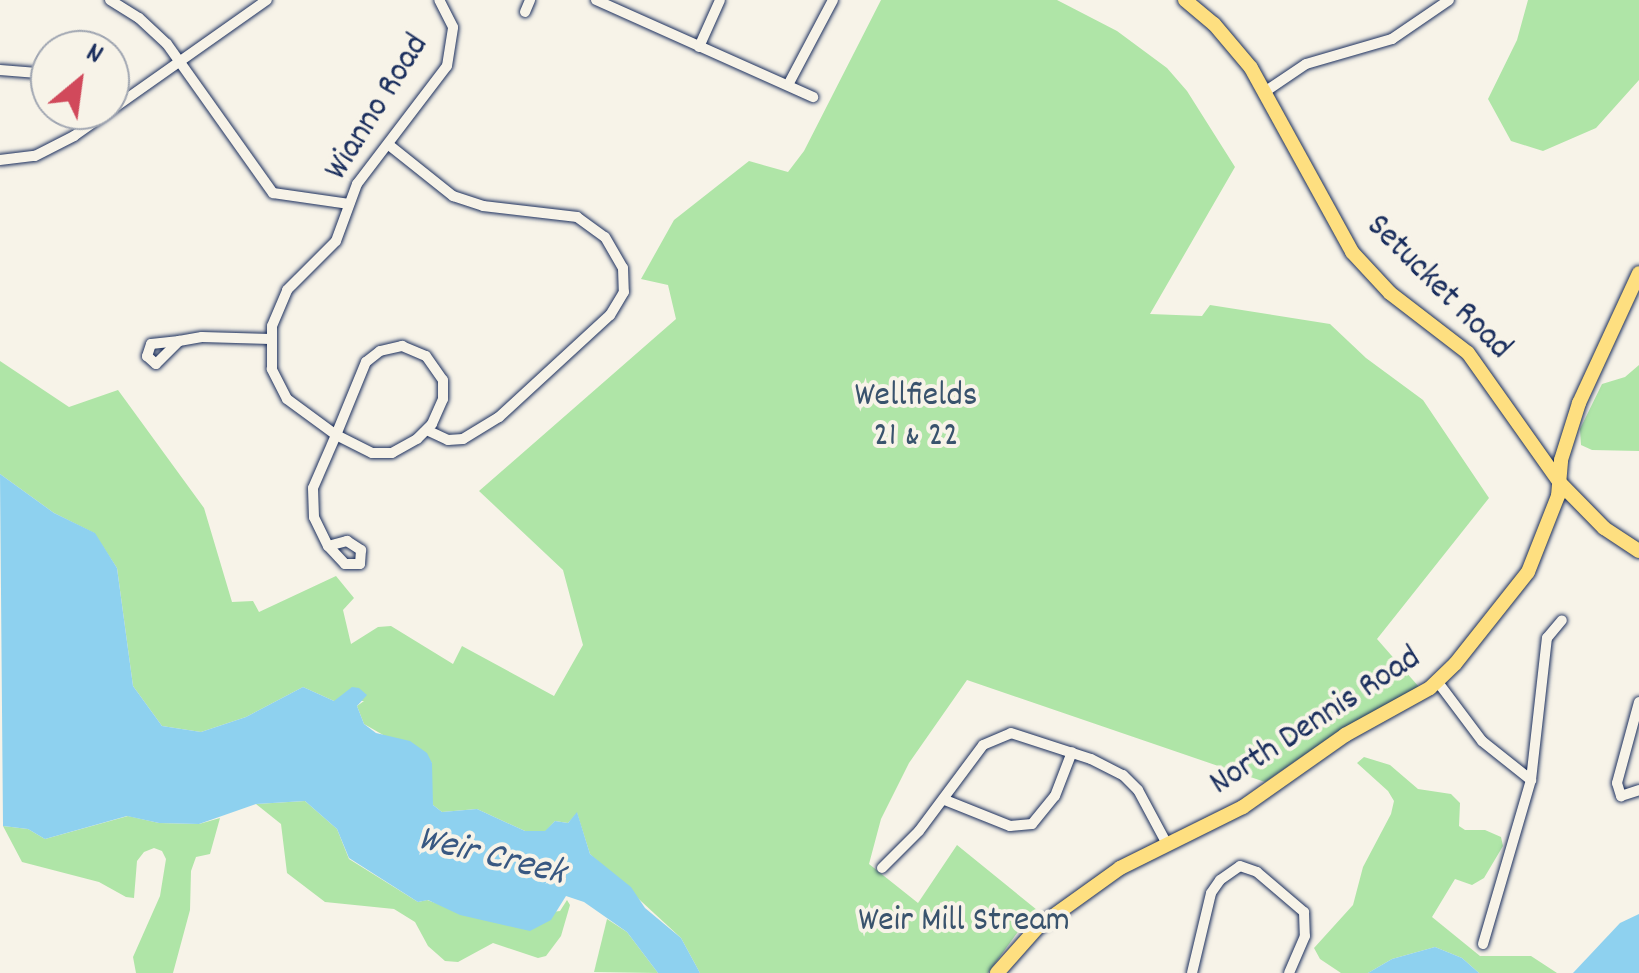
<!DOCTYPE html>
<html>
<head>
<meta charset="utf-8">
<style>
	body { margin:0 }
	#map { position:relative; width:1639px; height:973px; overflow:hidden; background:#f7f3e8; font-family:Dekko,sans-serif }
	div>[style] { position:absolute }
	.green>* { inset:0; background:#afe5a7 }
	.water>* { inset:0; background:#8ed1ef }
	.roads { filter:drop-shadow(0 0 2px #1b2f5e) drop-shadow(0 0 2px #1b2f5e) }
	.minor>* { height:10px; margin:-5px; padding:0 5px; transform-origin:5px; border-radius:5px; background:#f7f3e8 }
	.major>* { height:14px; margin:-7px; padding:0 7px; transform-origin:7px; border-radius:7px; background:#fedf80 }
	span { translate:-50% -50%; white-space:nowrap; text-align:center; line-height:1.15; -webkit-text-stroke:8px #f7f3e8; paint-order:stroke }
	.street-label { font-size:35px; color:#1b2f5e }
	.park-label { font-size:35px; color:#39536d }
	.water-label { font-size:38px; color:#385882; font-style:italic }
	.north { position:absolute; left:30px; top:30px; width:100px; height:100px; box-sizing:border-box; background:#f7f3e8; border:2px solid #9fa5b1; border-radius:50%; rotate:29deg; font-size:28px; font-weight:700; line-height:40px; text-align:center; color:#1b2f5e }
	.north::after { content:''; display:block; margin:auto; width:35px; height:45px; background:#d1495b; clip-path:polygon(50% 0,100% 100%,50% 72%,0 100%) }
</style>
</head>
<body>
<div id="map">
	<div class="green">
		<i style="clip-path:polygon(881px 0,1057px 0,1117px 31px,1167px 68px,1187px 91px,1235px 167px,1150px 314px,1202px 316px,1210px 305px,1330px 324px,1366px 358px,1423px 400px,1489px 498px,1377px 639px,1419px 687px,1339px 731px,1265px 782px,967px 680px,909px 763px,881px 819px,869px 864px,918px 903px,957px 845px,1042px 914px,1020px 929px,988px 973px,700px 973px,681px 938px,590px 854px,577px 813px,568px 823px,555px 821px,545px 832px,525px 831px,477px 809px,442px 812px,433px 805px,430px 792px,432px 763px,364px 724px,357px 706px,364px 701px,334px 701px,303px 687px,246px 717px,201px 732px,162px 726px,133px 686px,117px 568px,94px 533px,54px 513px,0 474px,0 361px,69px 407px,118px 390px,204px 508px,232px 602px,253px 601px,259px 612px,336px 576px,354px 598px,343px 610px,351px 644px,378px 627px,391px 626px,453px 664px,462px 646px,554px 696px,583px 645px,563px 570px,479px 491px,676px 319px,668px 285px,641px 279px,674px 220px,749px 161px,788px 172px,804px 151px)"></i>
		<i style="clip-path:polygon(1528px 0,1639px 0,1639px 80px,1596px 128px,1543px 151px,1511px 141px,1488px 99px,1517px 40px)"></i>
		<i style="clip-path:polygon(1639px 365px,1639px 451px,1592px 450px,1581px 445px,1580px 429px,1602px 384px,1625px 377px)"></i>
		<i style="clip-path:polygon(1364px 757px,1390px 765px,1418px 789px,1451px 794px,1460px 803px,1459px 826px,1465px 830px,1485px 830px,1501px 837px,1503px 846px,1484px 878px,1472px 885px,1455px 879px,1432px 917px,1480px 956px,1531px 956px,1557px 973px,1479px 973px,1462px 958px,1435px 947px,1392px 959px,1368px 973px,1341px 973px,1320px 959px,1314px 948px,1353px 905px,1363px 867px,1391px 814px,1394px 801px,1388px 791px,1357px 763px)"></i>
		<i style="clip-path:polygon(305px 801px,337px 829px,349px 859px,418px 902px,427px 900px,484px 920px,560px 911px,567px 900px,570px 905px,561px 936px,546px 956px,538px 958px,493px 943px,458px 962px,445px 961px,428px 946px,415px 922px,394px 909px,325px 902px,287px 873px,281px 824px,256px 804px)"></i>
		<i style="clip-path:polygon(128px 816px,159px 823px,199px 824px,220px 818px,210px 854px,196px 857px,191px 871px,190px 910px,173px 973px,136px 973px,133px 957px,160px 896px,166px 859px,162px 851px,154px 848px,144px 852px,137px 861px,134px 898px,126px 897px,99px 882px,22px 862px,3px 826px,28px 829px,45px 839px)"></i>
		<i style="clip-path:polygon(607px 919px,627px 932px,658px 973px,594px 972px)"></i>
	</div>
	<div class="water">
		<i style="clip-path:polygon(0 474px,54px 513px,95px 533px,117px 568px,133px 686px,162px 726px,201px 732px,246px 717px,303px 687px,334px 701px,352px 687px,359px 688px,367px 695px,357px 706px,364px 724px,376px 733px,410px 741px,427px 753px,432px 763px,433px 805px,442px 812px,477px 809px,525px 831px,545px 831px,555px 821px,568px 823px,577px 812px,590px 854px,631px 887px,645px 908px,681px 938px,700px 973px,658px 973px,627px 932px,584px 902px,566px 896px,551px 920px,530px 931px,460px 915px,428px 900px,418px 902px,349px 858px,337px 829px,305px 801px,256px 804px,199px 824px,159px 823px,127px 816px,45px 839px,28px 829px,3px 826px)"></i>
		<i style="clip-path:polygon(1639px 914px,1639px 973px,1573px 973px,1620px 923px)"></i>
		<i style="clip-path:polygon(1435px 947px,1462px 958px,1479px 973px,1368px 973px,1392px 959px)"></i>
	</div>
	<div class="roads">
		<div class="minor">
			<i style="left:110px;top:0;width:34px;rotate:32deg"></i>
			<i style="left:139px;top:18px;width:38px;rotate:43deg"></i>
			<i style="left:167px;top:44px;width:183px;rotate:54.6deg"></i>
			<i style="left:273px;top:193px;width:77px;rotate:8.2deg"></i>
			<i style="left:596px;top:0;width:238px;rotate:24.1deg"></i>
			<i style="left:525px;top:12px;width:13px;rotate:-67deg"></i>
			<i style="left:699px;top:47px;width:51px;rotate:-65.9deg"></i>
			<i style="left:0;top:70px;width:50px;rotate:4.6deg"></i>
			<i style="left:788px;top:85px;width:96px;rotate:-62.1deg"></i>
			<i style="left:1266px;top:91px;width:48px;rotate:-34deg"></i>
			<i style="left:1306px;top:64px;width:90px;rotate:-16.2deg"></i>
			<i style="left:1392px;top:39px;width:69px;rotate:-34.4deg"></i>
			<i style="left:389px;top:145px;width:82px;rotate:38.6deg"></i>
			<i style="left:453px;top:196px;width:32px;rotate:18deg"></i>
			<i style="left:483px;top:206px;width:95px;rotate:6.7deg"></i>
			<i style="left:577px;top:217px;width:34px;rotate:36deg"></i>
			<i style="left:605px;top:237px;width:36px;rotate:60deg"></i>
			<i style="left:623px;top:268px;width:24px;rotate:88deg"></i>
			<i style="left:624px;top:292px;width:27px;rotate:121deg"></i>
			<i style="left:610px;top:315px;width:151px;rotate:137.4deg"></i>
			<i style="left:499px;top:417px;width:42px;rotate:148.6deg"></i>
			<i style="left:463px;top:439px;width:15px;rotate:176deg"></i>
			<i style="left:448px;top:440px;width:23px;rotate:-155deg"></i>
			<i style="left:0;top:160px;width:35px;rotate:-7deg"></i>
			<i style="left:35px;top:156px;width:44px;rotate:-27.1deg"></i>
			<i style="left:74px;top:136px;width:236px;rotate:-35.2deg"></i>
			<i style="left:179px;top:341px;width:28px;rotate:174deg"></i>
			<i style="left:151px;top:344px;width:13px;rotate:108deg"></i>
			<i style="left:147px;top:356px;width:12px;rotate:42deg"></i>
			<i style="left:156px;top:364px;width:33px;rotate:-45deg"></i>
			<i style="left:179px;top:341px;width:23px;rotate:-10deg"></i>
			<i style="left:202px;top:337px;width:68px;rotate:1.7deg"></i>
			<i style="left:402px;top:346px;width:26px;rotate:23deg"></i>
			<i style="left:426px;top:356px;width:29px;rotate:55deg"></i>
			<i style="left:443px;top:380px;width:19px;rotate:90deg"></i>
			<i style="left:443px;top:399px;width:27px;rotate:114deg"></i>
			<i style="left:432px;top:424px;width:21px;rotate:135deg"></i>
			<i style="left:417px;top:439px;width:29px;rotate:151deg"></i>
			<i style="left:392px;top:453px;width:20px;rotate:180deg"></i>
			<i style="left:372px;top:453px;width:40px;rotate:-153.4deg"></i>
			<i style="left:336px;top:435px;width:79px;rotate:-67.7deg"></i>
			<i style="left:366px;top:362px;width:18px;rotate:-38deg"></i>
			<i style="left:380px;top:351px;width:23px;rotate:-13deg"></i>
			<i style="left:347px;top:541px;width:17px;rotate:33deg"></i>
			<i style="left:361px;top:550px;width:14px;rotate:94deg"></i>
			<i style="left:360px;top:564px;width:15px;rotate:180deg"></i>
			<i style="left:345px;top:564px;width:25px;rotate:-133deg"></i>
			<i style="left:328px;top:546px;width:20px;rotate:-15deg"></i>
			<i style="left:328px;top:546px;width:32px;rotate:-116deg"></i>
			<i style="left:314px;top:517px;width:29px;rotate:-92deg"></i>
			<i style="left:313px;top:488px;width:58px;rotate:-66.5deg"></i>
			<i style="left:336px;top:435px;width:61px;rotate:-143.7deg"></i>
			<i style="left:287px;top:399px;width:34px;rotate:-117deg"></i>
			<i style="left:272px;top:369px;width:43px;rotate:-90deg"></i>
			<i style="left:272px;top:326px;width:39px;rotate:-67deg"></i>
			<i style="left:287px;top:290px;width:69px;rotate:-45deg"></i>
			<i style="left:336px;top:241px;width:61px;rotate:-69.8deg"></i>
			<i style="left:357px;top:184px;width:148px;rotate:-52.7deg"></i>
			<i style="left:447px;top:66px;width:39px;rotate:-81deg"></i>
			<i style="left:453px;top:27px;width:30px;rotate:-117deg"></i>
			<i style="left:1437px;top:681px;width:75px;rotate:53.1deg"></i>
			<i style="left:1482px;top:741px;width:63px;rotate:38.5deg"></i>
			<i style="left:1639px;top:702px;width:84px;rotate:105.2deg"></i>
			<i style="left:1617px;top:783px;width:14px;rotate:73deg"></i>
			<i style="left:1621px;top:796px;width:19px;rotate:-18deg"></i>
			<i style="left:945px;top:800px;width:70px;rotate:21.8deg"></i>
			<i style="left:1010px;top:826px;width:22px;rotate:-5deg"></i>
			<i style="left:1032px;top:824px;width:36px;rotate:-51deg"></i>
			<i style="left:1055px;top:796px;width:47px;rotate:-68.9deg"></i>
			<i style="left:882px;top:868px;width:52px;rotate:-45deg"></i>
			<i style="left:919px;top:831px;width:107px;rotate:-53.3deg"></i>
			<i style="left:983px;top:745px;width:30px;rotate:-23deg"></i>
			<i style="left:1011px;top:733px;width:84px;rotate:18deg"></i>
			<i style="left:1091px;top:759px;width:36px;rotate:27deg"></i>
			<i style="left:1123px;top:775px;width:21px;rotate:45deg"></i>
			<i style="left:1138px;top:790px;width:61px;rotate:61.8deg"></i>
			<i style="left:1483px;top:944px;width:171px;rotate:-73.7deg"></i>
			<i style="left:1531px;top:780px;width:143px;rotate:-83.6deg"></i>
			<i style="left:1547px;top:638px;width:23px;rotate:-50deg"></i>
			<i style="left:1192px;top:973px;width:82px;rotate:-76.6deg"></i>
			<i style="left:1211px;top:893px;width:16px;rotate:-55deg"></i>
			<i style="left:1220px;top:880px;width:24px;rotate:-35deg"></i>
			<i style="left:1240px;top:866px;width:18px;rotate:19deg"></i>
			<i style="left:1257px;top:872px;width:62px;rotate:40.4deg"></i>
			<i style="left:1304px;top:912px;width:24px;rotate:88deg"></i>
			<i style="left:1305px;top:936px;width:40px;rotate:113.4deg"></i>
		</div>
		<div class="major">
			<i style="left:1185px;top:0;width:38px;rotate:40deg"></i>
			<i style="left:1214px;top:24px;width:57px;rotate:49.9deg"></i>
			<i style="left:1251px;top:68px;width:210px;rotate:61.2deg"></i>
			<i style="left:1352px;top:252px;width:56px;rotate:47.2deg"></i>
			<i style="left:1390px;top:293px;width:98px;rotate:37.6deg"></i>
			<i style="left:1468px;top:353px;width:159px;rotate:54.7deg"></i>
			<i style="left:1560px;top:483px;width:63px;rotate:45.6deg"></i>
			<i style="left:1604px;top:528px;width:42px;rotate:33.3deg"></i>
			<i style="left:997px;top:973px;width:62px;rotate:-48.3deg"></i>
			<i style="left:1038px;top:927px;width:101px;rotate:-35.7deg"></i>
			<i style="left:1120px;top:868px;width:137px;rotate:-26.4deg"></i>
			<i style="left:1243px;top:807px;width:125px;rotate:-35.2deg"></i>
			<i style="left:1345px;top:735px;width:97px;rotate:-28.9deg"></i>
			<i style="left:1430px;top:688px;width:35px;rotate:-44deg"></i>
			<i style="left:1455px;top:664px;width:117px;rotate:-51.6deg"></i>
			<i style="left:1528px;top:572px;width:82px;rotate:-68.5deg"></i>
			<i style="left:1558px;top:496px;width:36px;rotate:-85deg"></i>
			<i style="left:1561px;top:460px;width:60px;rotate:-72.5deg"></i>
			<i style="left:1579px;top:403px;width:143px;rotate:-65.2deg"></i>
		</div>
	</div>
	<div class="street-label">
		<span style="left:378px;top:108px;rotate:-58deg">Wianno Road</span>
		<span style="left:1438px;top:288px;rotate:45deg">Setucket Road</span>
		<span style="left:1316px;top:722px;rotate:-33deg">North Dennis Road</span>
	</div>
	<div class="park-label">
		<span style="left:916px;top:417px">Wellfields<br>21 &amp; 22</span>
		<span style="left:964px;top:922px">Weir Mill Stream</span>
	</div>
	<div class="water-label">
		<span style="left:491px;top:858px;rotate:14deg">Weir Creek</span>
	</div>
	<div class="north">N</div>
</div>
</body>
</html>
